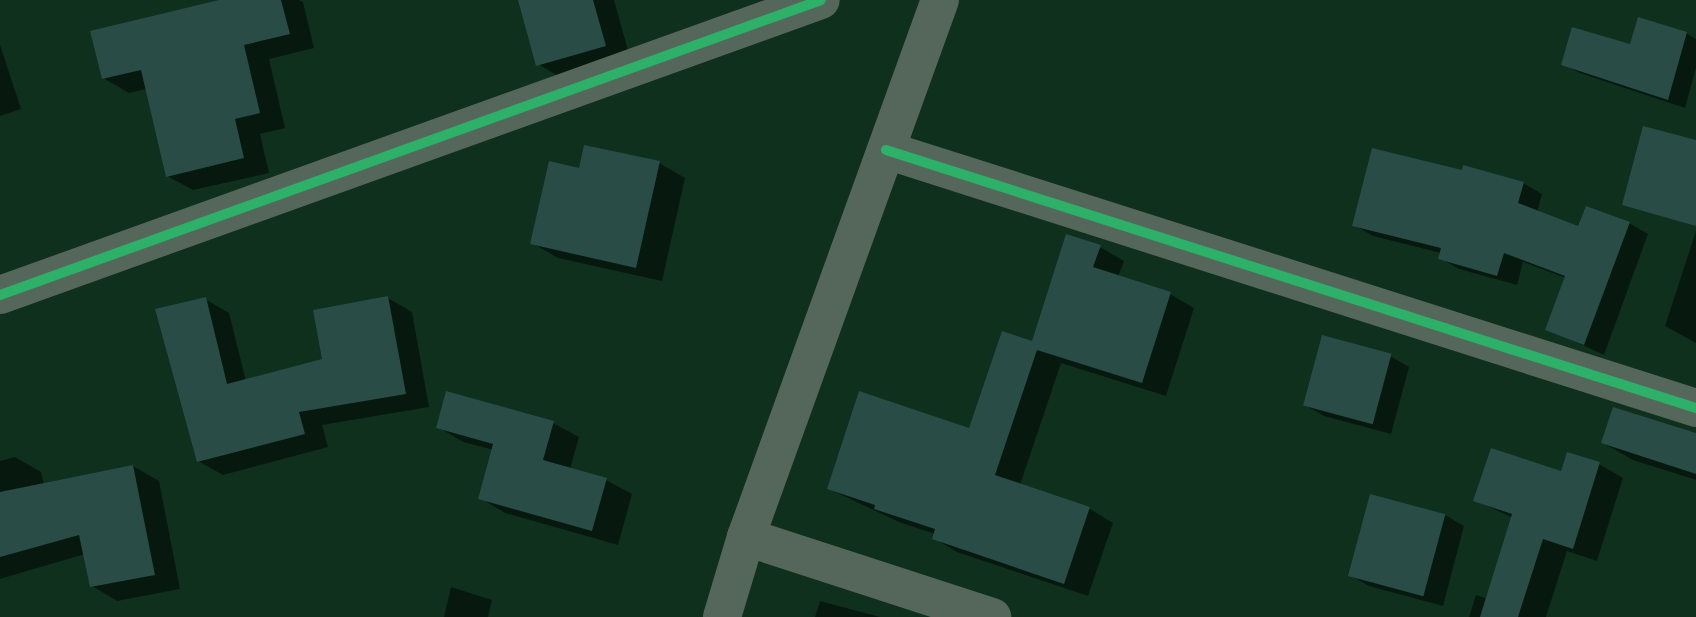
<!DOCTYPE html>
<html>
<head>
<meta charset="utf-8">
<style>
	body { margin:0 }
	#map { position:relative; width:1696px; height:617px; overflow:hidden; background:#0e301d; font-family:Montserrat,sans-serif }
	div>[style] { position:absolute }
	.shadow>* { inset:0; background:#0007 }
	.building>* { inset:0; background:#294c46; transform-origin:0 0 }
	.minor>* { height:38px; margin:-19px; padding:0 19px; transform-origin:19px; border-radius:19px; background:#55675b }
	.cycleway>* { height:10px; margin:-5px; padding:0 5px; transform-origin:5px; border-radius:5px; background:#2db169 }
	span { translate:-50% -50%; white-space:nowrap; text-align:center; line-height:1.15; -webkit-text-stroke:5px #003e1b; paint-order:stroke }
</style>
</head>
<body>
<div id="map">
	<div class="shadow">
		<i style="clip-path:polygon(226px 0,299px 0,303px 2px,314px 48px,269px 59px,285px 128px,260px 134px,269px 173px,193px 190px,167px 176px,147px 89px,129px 93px,103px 78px)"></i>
		<i style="clip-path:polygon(520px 0,614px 0,631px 61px,563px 79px,538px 64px)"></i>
		<i style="clip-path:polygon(1686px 33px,1696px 39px,1696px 68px,1685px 108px,1580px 73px,1563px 64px)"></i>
		<i style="clip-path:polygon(0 45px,21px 109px,0 116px)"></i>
		<i style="clip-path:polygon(659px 163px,685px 178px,662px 281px,558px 258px,532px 243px)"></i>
		<i style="clip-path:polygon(1463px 172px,1523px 183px,1542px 194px,1537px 212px,1579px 229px,1629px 223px,1648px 234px,1604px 355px,1548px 329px,1566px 278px,1523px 262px,1517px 285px,1459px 269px,1440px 258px,1441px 253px,1373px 236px,1354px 225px)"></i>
		<i style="clip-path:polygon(1696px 231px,1696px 343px,1665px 326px)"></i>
		<i style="clip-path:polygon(1100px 247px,1124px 261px,1118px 277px,1170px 294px,1194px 308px,1166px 396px,1061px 363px,1020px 485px,1090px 509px,1113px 523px,1088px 596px,957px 552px,934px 538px,935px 534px,899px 522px,829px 489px,970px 430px)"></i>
		<i style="clip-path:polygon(388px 298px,412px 312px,429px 407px,322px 425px,328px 447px,223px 475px,198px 461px,205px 299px,229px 313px,246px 381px,324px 360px)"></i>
		<i style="clip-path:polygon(1390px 356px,1409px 367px,1391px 434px,1324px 416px,1305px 405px)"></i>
		<i style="clip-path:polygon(553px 423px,579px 437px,570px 469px,606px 480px,632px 494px,618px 545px,505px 513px,480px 498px,494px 450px,463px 442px,438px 427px)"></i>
		<i style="clip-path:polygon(1696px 435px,1696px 480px,1633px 460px,1603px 443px)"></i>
		<i style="clip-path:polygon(15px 457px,41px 472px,44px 485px,133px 466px,159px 481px,180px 589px,117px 601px,92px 586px,85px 554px,0 579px,0 461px)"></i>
		<i style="clip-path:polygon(1599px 464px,1623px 478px,1597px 561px,1567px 551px,1546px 617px,1469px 617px,1476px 595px,1488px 599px,1513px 518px,1475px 500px)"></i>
		<i style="clip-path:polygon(1445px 515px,1464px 526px,1443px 606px,1369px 586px,1350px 575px)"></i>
		<i style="clip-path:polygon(451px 587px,492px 600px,488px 617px,444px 617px)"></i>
		<i style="clip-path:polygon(820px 601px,880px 617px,815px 617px)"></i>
	</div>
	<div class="building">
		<i style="clip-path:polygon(219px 0,281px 0,290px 34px,244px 45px,260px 113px,235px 119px,244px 158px,166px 177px,141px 70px,102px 79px,90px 31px)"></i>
		<i style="clip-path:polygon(518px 0,593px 0,606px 46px,536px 66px)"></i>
		<i style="clip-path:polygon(1638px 17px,1687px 32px,1668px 100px,1561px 65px,1572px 27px,1630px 44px)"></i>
		<i style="clip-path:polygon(1643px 126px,1696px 140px,1696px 226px,1622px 205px)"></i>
		<i style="clip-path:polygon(584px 145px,660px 161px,636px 268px,530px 244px,549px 161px,579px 168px)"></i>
		<i style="clip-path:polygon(1372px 148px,1462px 170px,1463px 165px,1524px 182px,1518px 203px,1578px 226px,1586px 206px,1630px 222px,1584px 345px,1545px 330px,1565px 276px,1504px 253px,1497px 276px,1438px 259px,1441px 248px,1352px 226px)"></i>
		<i style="clip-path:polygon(1066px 234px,1101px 245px,1093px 267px,1171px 292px,1142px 383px,1037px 350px,995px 475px,1090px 507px,1064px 584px,932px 539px,935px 529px,874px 509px,875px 505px,827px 489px,859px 391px,969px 428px,1002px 331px,1032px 341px)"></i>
		<i style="clip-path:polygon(388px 296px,406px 394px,299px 412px,305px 434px,197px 462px,155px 309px,206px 297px,227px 384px,322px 359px,313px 310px)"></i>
		<i style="left:1322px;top:335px;width:72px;height:73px;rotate:15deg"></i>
		<i style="clip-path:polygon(446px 391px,554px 421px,543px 460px,607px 478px,592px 531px,478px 499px,493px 444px,436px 428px)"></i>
		<i style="clip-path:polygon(1613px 407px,1696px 433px,1696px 474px,1601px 443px)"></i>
		<i style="clip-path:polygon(1491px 448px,1561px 471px,1567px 452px,1600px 462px,1573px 549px,1543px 539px,1518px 617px,1480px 617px,1512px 514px,1473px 501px)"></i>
		<i style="clip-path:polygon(133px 465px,155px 575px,90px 587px,79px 535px,0 557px,0 492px)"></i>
		<i style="left:1370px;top:494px;width:78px;height:85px;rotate:15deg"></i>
	</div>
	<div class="minor">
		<i style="left:886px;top:150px;width:850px;rotate:17.67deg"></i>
		<i style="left:0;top:295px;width:872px;rotate:-19.76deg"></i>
		<i style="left:746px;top:537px;width:259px;rotate:18deg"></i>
		<i style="left:722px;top:617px;width:84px;rotate:-73.3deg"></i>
		<i style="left:746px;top:537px;width:571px;rotate:-70.14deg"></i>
	</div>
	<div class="cycleway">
		<i style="left:886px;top:150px;width:850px;rotate:17.67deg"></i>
		<i style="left:0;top:295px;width:872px;rotate:-19.76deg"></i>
	</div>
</div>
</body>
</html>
